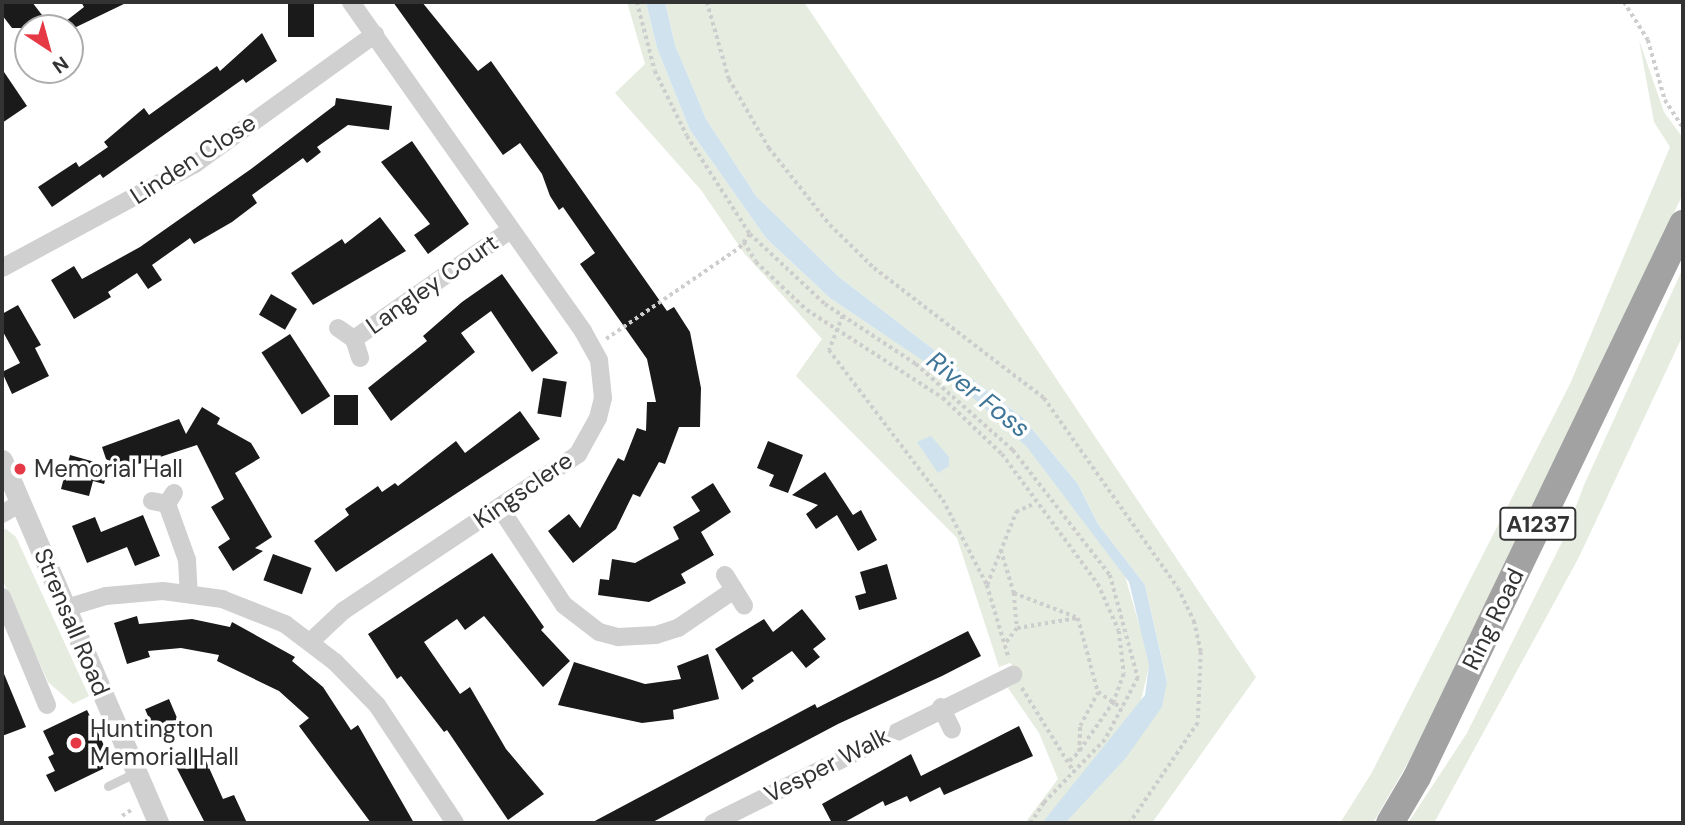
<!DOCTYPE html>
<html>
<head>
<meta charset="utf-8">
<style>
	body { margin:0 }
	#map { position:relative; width:1685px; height:825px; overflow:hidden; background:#fff; font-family:"DM Sans",sans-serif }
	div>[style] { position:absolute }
	.green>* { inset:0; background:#e6ecdf }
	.water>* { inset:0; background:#cfe2ee }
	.building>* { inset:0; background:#1a1a1a; transform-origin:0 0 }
	.path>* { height:3.5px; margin-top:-1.75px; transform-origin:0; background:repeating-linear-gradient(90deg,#cdcdcd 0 3.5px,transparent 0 7px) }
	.service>* { height:9px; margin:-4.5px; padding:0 4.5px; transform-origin:4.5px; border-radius:4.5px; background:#d0d0d0 }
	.minor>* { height:18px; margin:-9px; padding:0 9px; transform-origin:9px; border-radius:9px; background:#d0d0d0 }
	.tertiary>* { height:21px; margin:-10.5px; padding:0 10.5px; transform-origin:10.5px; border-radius:10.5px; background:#d0d0d0 }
	.trunk>* { height:28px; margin:-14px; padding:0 14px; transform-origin:14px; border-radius:14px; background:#a2a2a2 }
	.dots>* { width:19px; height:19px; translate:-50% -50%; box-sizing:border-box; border:4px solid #fff; border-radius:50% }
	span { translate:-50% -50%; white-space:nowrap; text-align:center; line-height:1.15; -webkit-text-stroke:7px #fff; paint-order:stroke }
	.shield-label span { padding:2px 5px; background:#fff; border:2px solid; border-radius:5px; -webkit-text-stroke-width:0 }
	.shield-label { font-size:23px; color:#333; font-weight:700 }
	.street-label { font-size:24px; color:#333 }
	.poi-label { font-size:24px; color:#333 }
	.left { translate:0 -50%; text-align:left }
	.water-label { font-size:26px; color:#3f7597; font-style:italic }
	.frame { position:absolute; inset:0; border:4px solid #333; pointer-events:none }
	.north { position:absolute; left:14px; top:14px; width:70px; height:70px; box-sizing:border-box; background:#fff; border:2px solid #adadad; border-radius:50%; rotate:144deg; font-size:19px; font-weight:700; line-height:28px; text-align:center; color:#333 }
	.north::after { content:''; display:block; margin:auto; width:24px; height:32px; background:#e63946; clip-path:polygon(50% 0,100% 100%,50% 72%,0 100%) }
</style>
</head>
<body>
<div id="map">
	<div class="green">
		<i style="clip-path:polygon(627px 2px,646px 2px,657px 48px,690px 130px,766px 238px,830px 298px,960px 385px,1027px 446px,1125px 576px,1150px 662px,1140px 705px,1042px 823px,1025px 823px,1058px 779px,1039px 733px,1008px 688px,1018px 682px,1018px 672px,1010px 663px,999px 667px,957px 538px,796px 376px,822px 339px,744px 253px,701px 190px,615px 93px,645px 64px)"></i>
		<i style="clip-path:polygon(665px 2px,804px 2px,1256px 677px,1152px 823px,1065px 823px,1167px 681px,1145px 585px,1098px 524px,1078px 484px,1023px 418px,839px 277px,756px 196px,706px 119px,675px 45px)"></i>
		<i style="clip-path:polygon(1639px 40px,1664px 112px,1683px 138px,1683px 194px,1410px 759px,1373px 823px,1340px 823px,1371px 774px,1570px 384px,1670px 147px,1654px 122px)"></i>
		<i style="clip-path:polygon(1683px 268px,1683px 335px,1579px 557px,1434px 823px,1408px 823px,1467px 733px,1565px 536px,1584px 485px)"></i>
		<i style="clip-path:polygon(6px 529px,16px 537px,89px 696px,73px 704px,48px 682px,2px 579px,2px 530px)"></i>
	</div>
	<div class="water">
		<i style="clip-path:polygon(646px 2px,665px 2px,675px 45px,706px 119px,756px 196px,839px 277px,1023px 418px,1078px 484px,1098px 524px,1145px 585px,1167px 682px,1162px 707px,1125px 759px,1065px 823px,1042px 823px,1145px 695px,1149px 665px,1129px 582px,1027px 447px,959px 385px,830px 298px,766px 238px,690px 130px,657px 48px)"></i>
		<i style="clip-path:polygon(931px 436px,949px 457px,949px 466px,938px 473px,917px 442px)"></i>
	</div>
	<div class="building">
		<i style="clip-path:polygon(2px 2px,32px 2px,52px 28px,12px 28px,2px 15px)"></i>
		<i style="clip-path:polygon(81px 2px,128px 2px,70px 30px,57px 28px,84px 7px)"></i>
		<i style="left:288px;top:2px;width:26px;height:35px"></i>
		<i style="clip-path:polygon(393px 2px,422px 2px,478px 71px,491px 61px,667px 311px,674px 307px,690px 332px,701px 388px,700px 427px,679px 427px,665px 464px,659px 462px,640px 497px,633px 494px,616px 529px,573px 563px,548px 531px,569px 514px,580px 528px,618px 458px,624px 461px,637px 428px,646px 431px,647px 402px,656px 402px,647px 359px,580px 264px,595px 253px,563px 207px,559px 210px,550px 196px,542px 174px,520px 143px,503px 155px)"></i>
		<i style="clip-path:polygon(262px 33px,277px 61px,246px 83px,243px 79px,103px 178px,100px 174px,52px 207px,38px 187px,76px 162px,79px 167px,108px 147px,104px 142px,144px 108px,149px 115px,217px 66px,220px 71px)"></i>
		<i style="clip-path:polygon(2px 69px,27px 106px,2px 123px)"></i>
		<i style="clip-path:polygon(336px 98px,392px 106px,389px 130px,348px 125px,317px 147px,321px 152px,307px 163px,303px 158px,252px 195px,257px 203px,232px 222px,194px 244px,190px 238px,152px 265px,162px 280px,148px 289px,137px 273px,108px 292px,111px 297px,74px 319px,51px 280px,74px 266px,82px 279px,140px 247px,251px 169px,335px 105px)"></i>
		<i style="clip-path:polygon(412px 141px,469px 224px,428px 254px,414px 235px,430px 224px,381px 162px)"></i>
		<i style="clip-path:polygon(380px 217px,406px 251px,313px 305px,291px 273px,342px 239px,345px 244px)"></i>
		<i style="clip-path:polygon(502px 274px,558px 353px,532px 372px,491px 311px,461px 333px,475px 352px,391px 421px,368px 388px,427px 341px,423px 336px,462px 302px)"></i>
		<i style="left:271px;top:294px;width:30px;height:24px;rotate:30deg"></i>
		<i style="clip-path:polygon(18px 305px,41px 345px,35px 348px,49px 376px,12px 394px,2px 372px,20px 363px,2px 330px,2px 314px)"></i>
		<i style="left:290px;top:334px;width:74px;height:34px;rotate:57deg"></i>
		<i style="left:543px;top:378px;width:24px;height:36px;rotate:9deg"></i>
		<i style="left:334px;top:395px;width:24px;height:30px"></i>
		<i style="clip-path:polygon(202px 407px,220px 418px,217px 424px,251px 443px,260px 458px,235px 473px,272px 537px,255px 548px,263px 551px,233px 571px,218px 547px,230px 539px,211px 507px,224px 499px,197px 445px,123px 469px,106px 459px,102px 447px,179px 419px,186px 434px)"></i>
		<i style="clip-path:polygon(520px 411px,540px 439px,336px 572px,314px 541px,349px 515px,345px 509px,378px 486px,382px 492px,395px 483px,398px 486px,456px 441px,465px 453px)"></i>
		<i style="clip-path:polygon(768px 441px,803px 455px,788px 493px,769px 486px,774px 475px,757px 468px)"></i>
		<i style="clip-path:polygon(70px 455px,109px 466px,104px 484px,93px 481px,89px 496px,61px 489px)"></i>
		<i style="clip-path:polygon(825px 472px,853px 515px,861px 510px,877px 540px,858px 551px,837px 515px,816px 529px,806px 514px,818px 505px,792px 495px)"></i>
		<i style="clip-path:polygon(713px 483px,731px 512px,701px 532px,714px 555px,681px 574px,686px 583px,649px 602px,598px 595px,600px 579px,609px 580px,612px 559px,635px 563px,679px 539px,673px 527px,700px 511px,691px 497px)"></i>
		<i style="clip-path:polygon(143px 515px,160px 556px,135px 566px,127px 547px,87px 563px,72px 526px,95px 517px,101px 532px)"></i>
		<i style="clip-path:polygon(492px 553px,544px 627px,541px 630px,570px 661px,543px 687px,484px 616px,465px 630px,457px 619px,424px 642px,460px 694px,470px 687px,506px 749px,544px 794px,508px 820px,447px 730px,444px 732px,401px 676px,397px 679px,368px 634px)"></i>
		<i style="left:273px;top:554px;width:41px;height:28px;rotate:20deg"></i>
		<i style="clip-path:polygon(887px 564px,897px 599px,859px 610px,855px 596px,866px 593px,860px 572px)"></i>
		<i style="clip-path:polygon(802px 609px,826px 639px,813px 649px,820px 657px,806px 668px,792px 651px,752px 678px,754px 681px,742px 690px,715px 649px,764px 619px,773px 632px)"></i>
		<i style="clip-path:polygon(137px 616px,139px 624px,192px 619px,230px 627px,232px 622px,295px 657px,292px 661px,323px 687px,351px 730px,358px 725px,414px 823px,371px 823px,299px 726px,309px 718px,279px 691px,217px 661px,219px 655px,181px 648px,148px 651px,150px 657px,127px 664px,114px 623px)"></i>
		<i style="clip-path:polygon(968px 631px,981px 656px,942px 676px,838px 724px,651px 823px,591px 823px,815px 704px,817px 708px)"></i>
		<i style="clip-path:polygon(708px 654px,719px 699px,673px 710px,674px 719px,642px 723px,558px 705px,574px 662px,645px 684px,681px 679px,677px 666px)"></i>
		<i style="clip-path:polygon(2px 669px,26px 727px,2px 736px)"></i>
		<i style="left:169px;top:699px;width:26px;height:26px;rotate:67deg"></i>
		<i style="clip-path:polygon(87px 710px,113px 764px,55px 792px,46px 775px,55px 771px,48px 757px,54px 754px,43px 731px)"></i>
		<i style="clip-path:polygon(1019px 726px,1033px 756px,944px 795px,940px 787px,910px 802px,907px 796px,885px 806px,883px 801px,843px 823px,832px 823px,822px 804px,911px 754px,921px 776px)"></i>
		<i style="clip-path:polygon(196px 748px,198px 753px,202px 752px,223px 799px,234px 795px,247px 823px,205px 823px,172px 759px)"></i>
	</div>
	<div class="path">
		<i style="left:637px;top:2px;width:71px;rotate:75.4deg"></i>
		<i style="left:655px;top:71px;width:72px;rotate:63.8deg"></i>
		<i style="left:687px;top:136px;width:117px;rotate:57.3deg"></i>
		<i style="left:750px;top:234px;width:103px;rotate:43deg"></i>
		<i style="left:825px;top:304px;width:109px;rotate:33.4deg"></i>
		<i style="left:916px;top:364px;width:130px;rotate:41.6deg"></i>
		<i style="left:1013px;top:450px;width:158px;rotate:52.2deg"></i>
		<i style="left:1110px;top:575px;width:107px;rotate:74.8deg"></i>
		<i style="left:1138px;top:678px;width:70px;rotate:118deg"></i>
		<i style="left:1105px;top:740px;width:88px;rotate:134.1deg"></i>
		<i style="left:1044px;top:803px;width:24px;rotate:123deg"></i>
		<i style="left:707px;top:2px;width:80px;rotate:74.1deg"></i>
		<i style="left:729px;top:79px;width:80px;rotate:59.9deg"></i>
		<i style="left:769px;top:148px;width:98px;rotate:51.6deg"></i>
		<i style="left:830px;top:225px;width:62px;rotate:44.3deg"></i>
		<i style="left:874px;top:268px;width:214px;rotate:37.4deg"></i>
		<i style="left:1044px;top:398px;width:232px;rotate:54.8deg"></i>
		<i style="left:1178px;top:588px;width:37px;rotate:64deg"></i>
		<i style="left:1194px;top:621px;width:32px;rotate:77deg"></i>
		<i style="left:1201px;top:652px;width:71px;rotate:92.4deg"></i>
		<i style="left:1198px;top:723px;width:121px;rotate:124.2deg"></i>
		<i style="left:1624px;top:2px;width:45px;rotate:57.7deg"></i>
		<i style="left:1648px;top:40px;width:62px;rotate:74.2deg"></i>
		<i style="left:1665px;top:100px;width:33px;rotate:57deg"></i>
		<i style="left:744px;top:242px;width:23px;rotate:59deg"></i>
		<i style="left:756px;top:262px;width:70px;rotate:43.3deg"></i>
		<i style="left:807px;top:310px;width:162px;rotate:32.9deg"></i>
		<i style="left:943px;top:398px;width:81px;rotate:43.5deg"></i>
		<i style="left:1002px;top:454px;width:162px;rotate:53.6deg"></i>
		<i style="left:1098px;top:584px;width:51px;rotate:65.9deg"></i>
		<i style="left:1119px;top:631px;width:43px;rotate:83.4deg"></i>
		<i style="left:1124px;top:674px;width:30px;rotate:110deg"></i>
		<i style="left:1114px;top:702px;width:61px;rotate:125deg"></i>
		<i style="left:843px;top:316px;width:37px;rotate:112deg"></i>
		<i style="left:829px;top:350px;width:188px;rotate:52.8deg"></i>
		<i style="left:943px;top:500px;width:96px;rotate:62.6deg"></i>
		<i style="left:987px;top:585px;width:77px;rotate:73.4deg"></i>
		<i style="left:606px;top:339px;width:161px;rotate:-34.4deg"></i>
		<i style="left:739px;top:248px;width:18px;rotate:-52deg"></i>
		<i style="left:1001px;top:550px;width:45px;rotate:73.2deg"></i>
		<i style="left:1014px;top:593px;width:66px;rotate:21.2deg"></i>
		<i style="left:987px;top:585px;width:79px;rotate:-68.3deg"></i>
		<i style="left:1016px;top:512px;width:21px;rotate:-25deg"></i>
		<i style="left:1014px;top:593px;width:35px;rotate:85deg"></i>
		<i style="left:1006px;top:642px;width:18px;rotate:-52deg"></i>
		<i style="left:1017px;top:628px;width:62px;rotate:-9.3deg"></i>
		<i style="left:1078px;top:618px;width:77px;rotate:74.9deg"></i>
		<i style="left:1098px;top:692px;width:29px;rotate:34deg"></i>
		<i style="left:1022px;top:688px;width:99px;rotate:58.2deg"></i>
		<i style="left:1069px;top:761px;width:13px;rotate:-42deg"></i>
		<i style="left:1079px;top:752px;width:26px;rotate:-88deg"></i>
		<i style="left:1080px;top:726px;width:38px;rotate:-62deg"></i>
		<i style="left:122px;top:816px;width:11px;rotate:-34deg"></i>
	</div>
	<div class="service">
		<i style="left:108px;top:786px;width:30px;rotate:-26deg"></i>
	</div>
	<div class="minor">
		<i style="left:2px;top:268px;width:219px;rotate:-28.3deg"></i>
		<i style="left:195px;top:164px;width:222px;rotate:-35.8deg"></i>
		<i style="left:338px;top:328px;width:19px;rotate:35deg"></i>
		<i style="left:354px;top:339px;width:20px;rotate:72deg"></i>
		<i style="left:354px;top:339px;width:190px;rotate:-34.9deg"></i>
		<i style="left:152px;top:501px;width:15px;rotate:11deg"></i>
		<i style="left:167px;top:504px;width:13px;rotate:-58deg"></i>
		<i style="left:167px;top:504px;width:59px;rotate:70.3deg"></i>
		<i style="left:187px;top:560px;width:34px;rotate:87deg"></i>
		<i style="left:500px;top:508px;width:116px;rotate:56.6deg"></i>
		<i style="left:564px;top:605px;width:44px;rotate:37.6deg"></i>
		<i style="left:599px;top:632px;width:20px;rotate:15deg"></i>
		<i style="left:618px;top:637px;width:38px;rotate:-3deg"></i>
		<i style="left:656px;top:635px;width:23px;rotate:-18deg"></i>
		<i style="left:678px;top:628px;width:68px;rotate:-34.2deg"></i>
		<i style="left:2px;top:514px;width:21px;rotate:-31deg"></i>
		<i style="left:725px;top:575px;width:36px;rotate:58deg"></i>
		<i style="left:2px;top:597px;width:117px;rotate:67.4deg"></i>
		<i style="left:66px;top:608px;width:42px;rotate:-16.7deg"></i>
		<i style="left:106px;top:596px;width:57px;rotate:-5deg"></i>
		<i style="left:163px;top:591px;width:60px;rotate:7.7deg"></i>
		<i style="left:222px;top:599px;width:68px;rotate:21.6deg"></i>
		<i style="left:285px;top:624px;width:63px;rotate:37.2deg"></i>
		<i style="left:335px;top:662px;width:60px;rotate:45.7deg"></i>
		<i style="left:377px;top:705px;width:141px;rotate:56.5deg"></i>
		<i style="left:310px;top:642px;width:45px;rotate:-43.2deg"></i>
		<i style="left:343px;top:611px;width:283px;rotate:-33.7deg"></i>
		<i style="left:578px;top:454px;width:41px;rotate:-60.9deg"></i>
		<i style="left:598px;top:418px;width:21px;rotate:-76deg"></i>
		<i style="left:603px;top:398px;width:38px;rotate:-96deg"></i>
		<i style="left:599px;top:360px;width:33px;rotate:-119deg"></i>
		<i style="left:583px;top:331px;width:403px;rotate:-125.2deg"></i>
		<i style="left:941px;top:707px;width:25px;rotate:64deg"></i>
		<i style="left:713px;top:823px;width:335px;rotate:-26.3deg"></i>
	</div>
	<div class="tertiary">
		<i style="left:2px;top:460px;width:395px;rotate:66.7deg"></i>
	</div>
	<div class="trunk">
		<i style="left:1390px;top:823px;width:53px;rotate:-59.6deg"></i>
		<i style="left:1417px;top:777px;width:614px;rotate:-64.31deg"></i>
	</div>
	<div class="dots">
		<i style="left:20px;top:469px;background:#e63946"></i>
		<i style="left:76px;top:743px;background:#e63946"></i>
	</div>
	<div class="shield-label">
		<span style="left:1538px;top:524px">A1237</span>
	</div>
	<div class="street-label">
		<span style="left:193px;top:159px;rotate:-33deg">Linden Close</span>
		<span style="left:432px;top:284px;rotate:-35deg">Langley Court</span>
		<span style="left:523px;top:490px;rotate:-35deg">Kingsclere</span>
		<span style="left:1493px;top:619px;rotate:-64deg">Ring Road</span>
		<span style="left:72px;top:622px;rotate:67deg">Strensall Road</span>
		<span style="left:827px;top:765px;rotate:-27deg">Vesper Walk</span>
	</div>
	<div class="poi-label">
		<span class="left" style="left:34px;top:469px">Memorial Hall</span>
		<span class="left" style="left:90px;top:743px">Huntington<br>Memorial Hall</span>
	</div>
	<div class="water-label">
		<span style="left:978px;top:395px;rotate:38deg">River Foss</span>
	</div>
	<div class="frame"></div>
	<div class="north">N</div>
</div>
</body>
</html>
